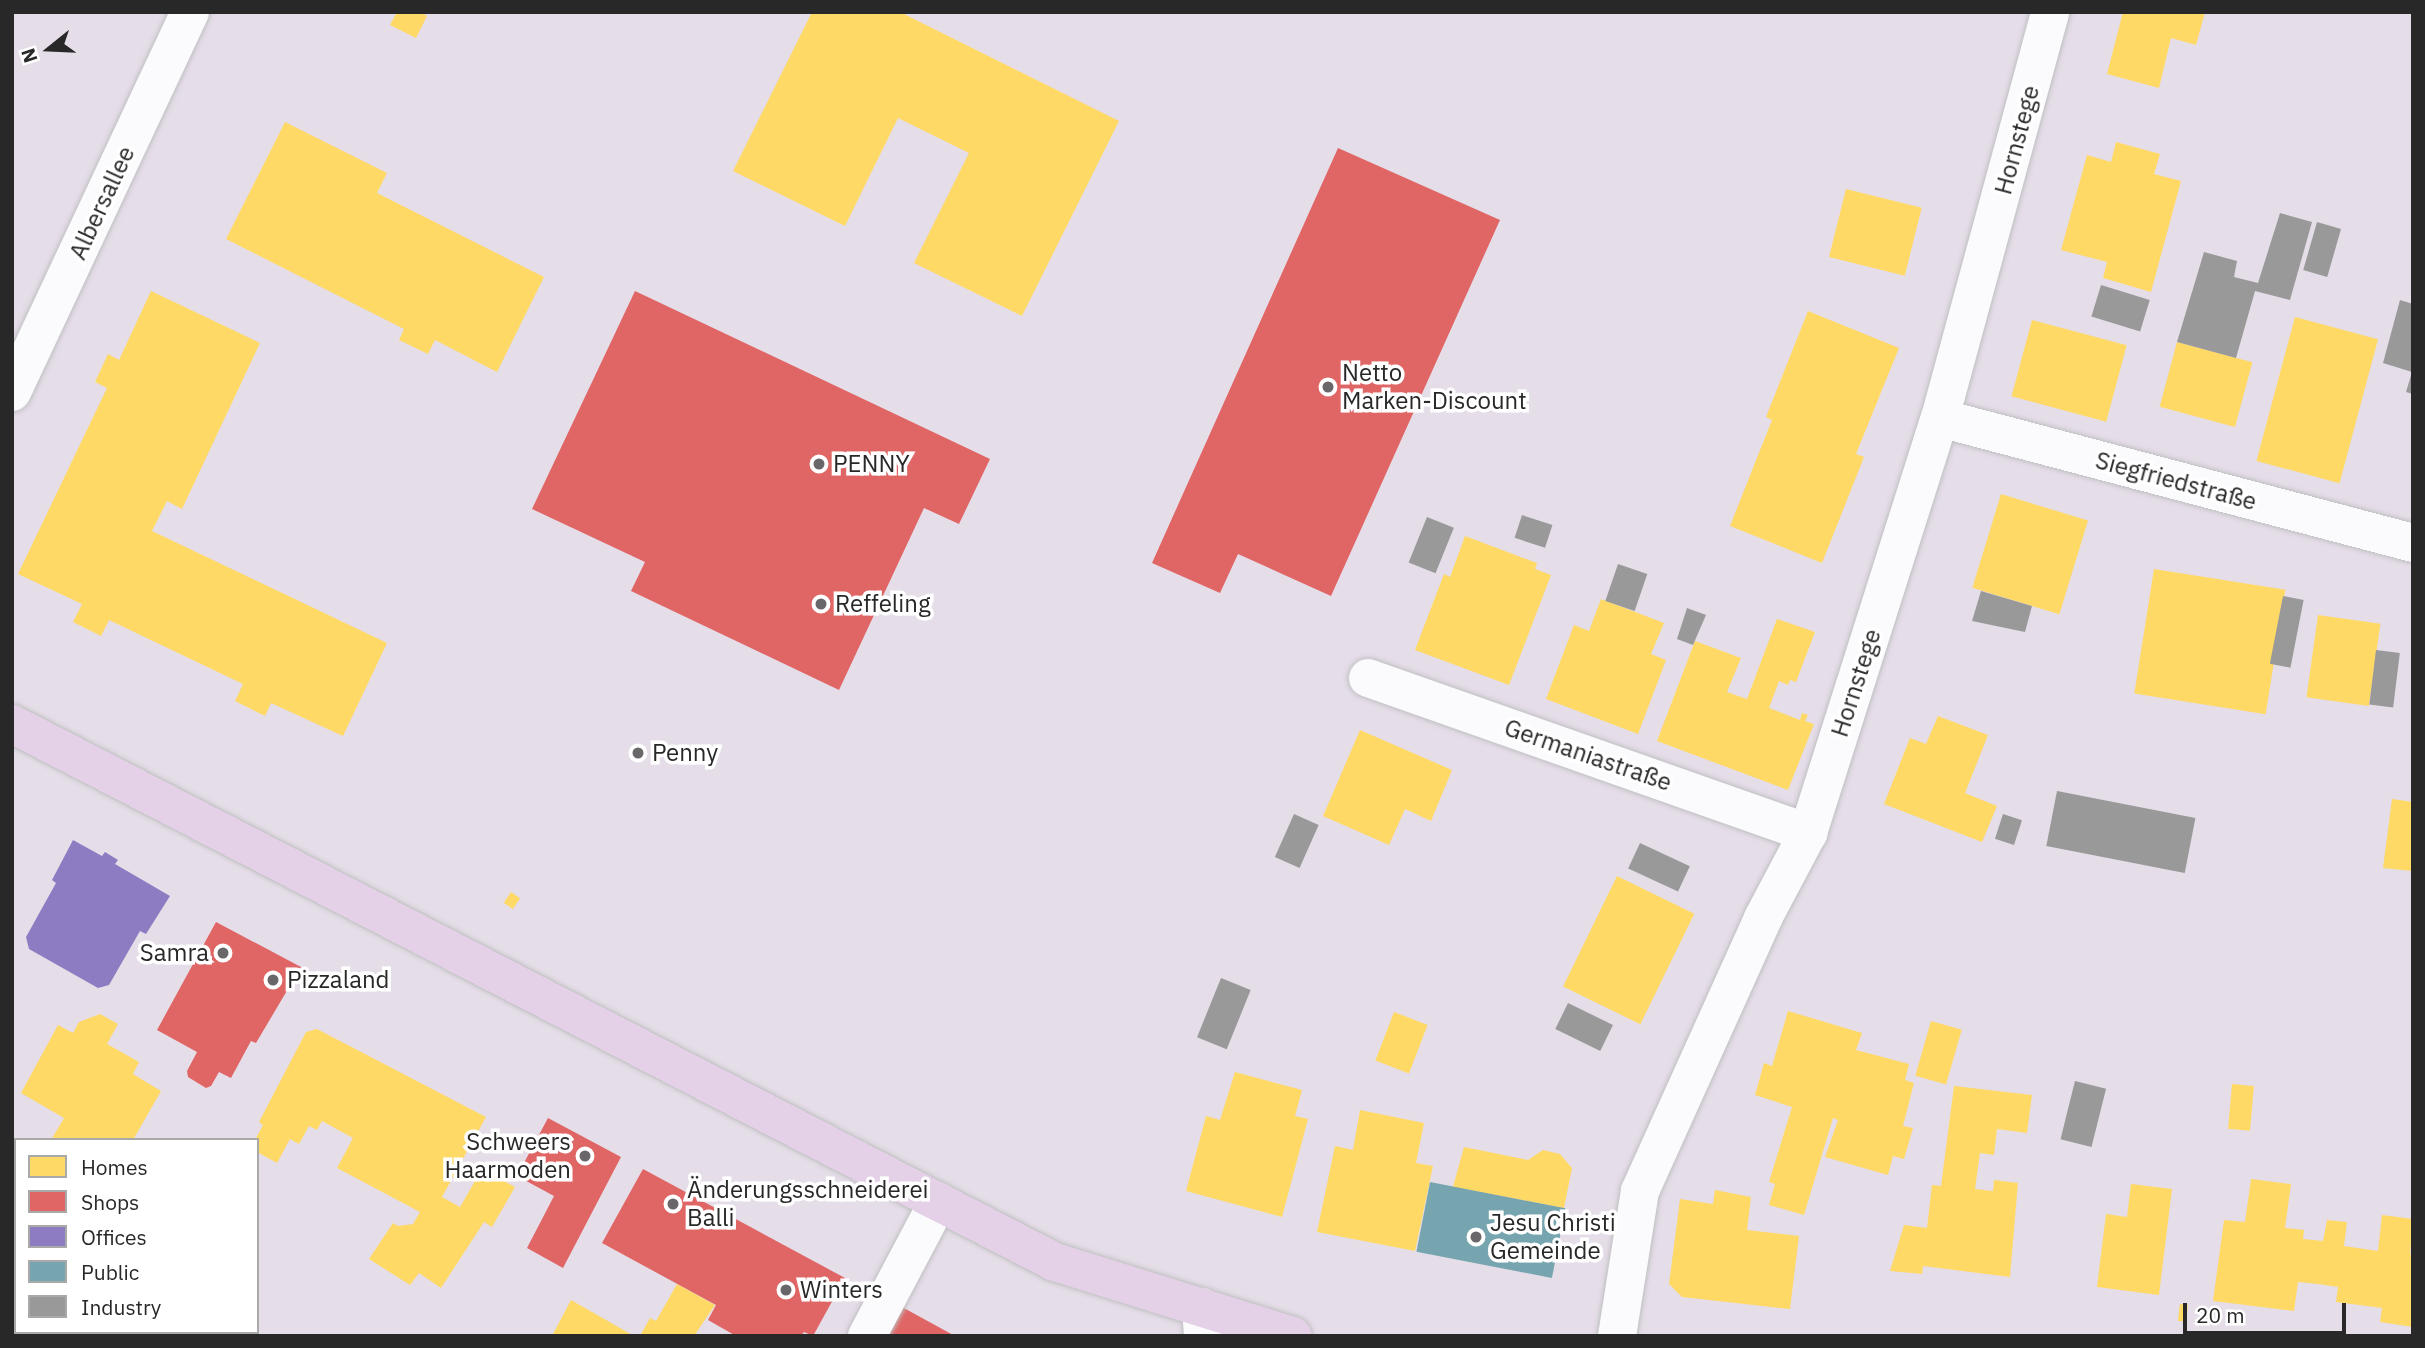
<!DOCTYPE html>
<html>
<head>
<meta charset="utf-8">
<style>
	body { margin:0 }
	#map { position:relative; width:2425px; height:1348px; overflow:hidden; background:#e5dde8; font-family:"IBM Plex Sans",sans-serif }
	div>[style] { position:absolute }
	.homes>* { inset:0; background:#ffd966; transform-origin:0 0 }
	.shops>* { inset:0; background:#e06666 }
	.offices>* { inset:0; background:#8e7cc3 }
	.public>* { inset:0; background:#76a5af; transform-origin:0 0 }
	.industry>* { inset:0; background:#999; transform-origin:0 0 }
	.roads { filter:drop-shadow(0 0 2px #bfbfc1) drop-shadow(0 0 2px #bfbfc1) }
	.minor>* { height:38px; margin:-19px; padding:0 19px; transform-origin:19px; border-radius:19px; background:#fbfafc }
	.major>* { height:38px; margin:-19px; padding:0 19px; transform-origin:19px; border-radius:19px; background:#e4d1e7 }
	.dots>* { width:19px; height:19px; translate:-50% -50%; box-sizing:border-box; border:4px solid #fff; border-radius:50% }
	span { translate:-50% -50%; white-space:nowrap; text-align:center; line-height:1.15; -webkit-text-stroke:7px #fff; paint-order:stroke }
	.street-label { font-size:24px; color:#282828 }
	.poi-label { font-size:24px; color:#282828 }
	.left { translate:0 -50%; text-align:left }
	.right { translate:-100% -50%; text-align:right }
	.frame { position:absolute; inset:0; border:14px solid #282828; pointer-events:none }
	.legend { position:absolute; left:14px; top:1138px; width:245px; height:196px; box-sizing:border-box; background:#fff; border:2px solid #a9a9a9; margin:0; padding:9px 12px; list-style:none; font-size:21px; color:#282828 }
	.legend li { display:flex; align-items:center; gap:14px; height:35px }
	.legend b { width:35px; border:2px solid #a9a9a9 }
	.north { position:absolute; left:14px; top:14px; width:70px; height:70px; -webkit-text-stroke:5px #fff; paint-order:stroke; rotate:252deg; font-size:19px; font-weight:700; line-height:28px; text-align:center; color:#282828 }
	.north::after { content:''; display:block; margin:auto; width:24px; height:32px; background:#282828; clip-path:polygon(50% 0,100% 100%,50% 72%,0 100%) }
	.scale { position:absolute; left:2183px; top:1303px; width:163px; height:32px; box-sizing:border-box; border:4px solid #282828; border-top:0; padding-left:9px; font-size:21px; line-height:24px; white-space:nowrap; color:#282828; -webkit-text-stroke:5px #fff; paint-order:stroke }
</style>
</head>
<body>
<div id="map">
	<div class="homes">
		<i style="clip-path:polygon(397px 12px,420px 12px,427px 16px,416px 38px,390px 25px)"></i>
		<i style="clip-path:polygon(812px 12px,900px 12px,1119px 121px,1022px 316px,914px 263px,969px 153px,898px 118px,845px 226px,733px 171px)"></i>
		<i style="clip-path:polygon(2123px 12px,2205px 12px,2196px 45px,2171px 38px,2159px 88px,2107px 74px)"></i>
		<i style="clip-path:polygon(285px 122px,387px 173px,377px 193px,544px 277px,497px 372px,435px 340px,428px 354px,399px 340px,404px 329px,226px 239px)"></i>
		<i style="clip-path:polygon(2116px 142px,2160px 154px,2154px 174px,2181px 181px,2151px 292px,2103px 278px,2107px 262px,2061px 250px,2087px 155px,2111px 162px)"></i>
		<i style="left:1846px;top:189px;width:78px;height:70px;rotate:14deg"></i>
		<i style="clip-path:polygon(151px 291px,260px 343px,182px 509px,167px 501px,152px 531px,387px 643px,343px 736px,271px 703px,265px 716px,235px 701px,243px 684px,109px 620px,101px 636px,73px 622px,82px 604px,18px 574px,107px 388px,95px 382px,108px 354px,119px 360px)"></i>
		<i style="clip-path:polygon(1808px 311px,1899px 348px,1856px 454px,1864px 457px,1822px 563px,1730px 526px,1772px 420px,1766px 417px)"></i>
		<i style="left:2295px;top:317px;width:86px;height:149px;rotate:15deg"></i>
		<i style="left:2032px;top:320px;width:98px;height:79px;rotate:15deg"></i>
		<i style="left:2177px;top:342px;width:78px;height:67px;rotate:15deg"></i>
		<i style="left:2001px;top:494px;width:91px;height:98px;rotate:17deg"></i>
		<i style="clip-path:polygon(1465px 536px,1537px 563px,1535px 569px,1551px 575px,1509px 685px,1415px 650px,1444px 574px,1450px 577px)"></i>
		<i style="left:2154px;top:569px;width:133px;height:126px;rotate:9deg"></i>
		<i style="clip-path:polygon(1601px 599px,1664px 623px,1651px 654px,1666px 660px,1638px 734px,1546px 699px,1574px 625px,1589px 631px)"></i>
		<i style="left:2318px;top:615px;width:63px;height:83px;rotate:8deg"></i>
		<i style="clip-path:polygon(1777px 619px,1815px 632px,1796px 682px,1790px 680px,1788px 685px,1779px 681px,1769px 708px,1800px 720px,1802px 713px,1808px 715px,1805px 721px,1814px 724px,1788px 790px,1657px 741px,1695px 641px,1741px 658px,1727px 692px,1747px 699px)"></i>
		<i style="clip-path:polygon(1938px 716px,1988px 735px,1965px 793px,1997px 806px,1982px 842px,1884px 804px,1910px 738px,1926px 744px)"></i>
		<i style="clip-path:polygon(1360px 730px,1452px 770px,1431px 821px,1405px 809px,1389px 845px,1323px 816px)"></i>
		<i style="clip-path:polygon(2392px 799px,2413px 802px,2413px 871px,2383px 868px)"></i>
		<i style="left:1617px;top:876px;width:86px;height:123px;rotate:26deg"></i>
		<i style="left:511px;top:892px;width:11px;height:13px;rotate:34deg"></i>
		<i style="clip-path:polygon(1788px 1011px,1862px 1033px,1856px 1050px,1909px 1064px,1905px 1080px,1914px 1083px,1903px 1126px,1913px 1128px,1904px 1159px,1893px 1156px,1888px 1175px,1825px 1157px,1838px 1120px,1833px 1118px,1804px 1215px,1769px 1205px,1775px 1184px,1769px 1182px,1792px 1107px,1755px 1095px,1764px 1063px,1772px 1066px)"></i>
		<i style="left:1394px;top:1012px;width:36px;height:52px;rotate:21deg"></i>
		<i style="clip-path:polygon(100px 1014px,118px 1024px,107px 1044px,139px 1062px,133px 1074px,161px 1091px,133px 1140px,51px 1140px,64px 1118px,21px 1093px,58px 1025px,73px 1033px,79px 1022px)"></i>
		<i style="left:1931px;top:1021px;width:32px;height:57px;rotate:16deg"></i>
		<i style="clip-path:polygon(317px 1029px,486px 1117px,442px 1197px,460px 1207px,482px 1169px,515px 1187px,492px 1227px,484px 1222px,441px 1288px,419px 1273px,410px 1285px,369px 1259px,393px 1223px,398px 1226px,413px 1224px,420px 1212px,337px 1168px,353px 1138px,322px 1121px,317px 1130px,309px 1126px,299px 1144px,290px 1139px,277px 1163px,257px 1152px,255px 1140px,263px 1125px,259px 1122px,306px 1032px)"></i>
		<i style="clip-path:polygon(1235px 1072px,1302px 1090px,1295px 1116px,1308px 1119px,1282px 1217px,1186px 1191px,1206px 1116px,1220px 1120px)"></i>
		<i style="left:2232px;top:1084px;width:22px;height:45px;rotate:5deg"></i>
		<i style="clip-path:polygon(1954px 1086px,2032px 1095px,2027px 1133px,1997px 1129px,1994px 1155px,1980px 1153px,1975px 1189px,1993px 1191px,1994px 1180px,2018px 1183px,2010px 1277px,1923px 1266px,1922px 1274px,1890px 1271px,1904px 1225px,1927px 1228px,1932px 1185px,1941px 1186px)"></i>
		<i style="clip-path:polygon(1360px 1110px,1424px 1123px,1416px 1163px,1433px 1166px,1415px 1251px,1317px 1232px,1335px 1146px,1353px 1150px)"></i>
		<i style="clip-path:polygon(1464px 1147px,1528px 1160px,1543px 1150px,1560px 1154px,1572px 1168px,1564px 1208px,1453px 1187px)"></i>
		<i style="clip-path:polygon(2251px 1179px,2291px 1184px,2285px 1228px,2304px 1230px,2303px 1239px,2323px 1241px,2327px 1220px,2347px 1222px,2344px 1246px,2378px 1251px,2382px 1215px,2413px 1219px,2410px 1254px,2413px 1254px,2413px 1327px,2380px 1322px,2382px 1308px,2336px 1302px,2338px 1287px,2318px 1284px,2298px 1282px,2294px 1311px,2213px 1301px,2224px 1220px,2245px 1222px)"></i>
		<i style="clip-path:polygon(2131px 1184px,2172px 1189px,2159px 1295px,2097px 1287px,2106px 1214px,2127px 1217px)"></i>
		<i style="clip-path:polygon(1715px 1190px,1751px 1197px,1747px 1230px,1799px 1236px,1790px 1309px,1682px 1297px,1669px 1284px,1680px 1199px,1713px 1204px)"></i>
		<i style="clip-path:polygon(677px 1284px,715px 1305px,694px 1336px,640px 1336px,650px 1318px,656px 1321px)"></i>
		<i style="clip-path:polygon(571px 1300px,634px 1336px,552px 1336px)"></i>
		<i style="left:2180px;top:1304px;width:8px;height:17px;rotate:7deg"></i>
	</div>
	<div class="shops">
		<i style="clip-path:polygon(1338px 148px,1500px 220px,1331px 596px,1238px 554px,1220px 593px,1152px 563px)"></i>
		<i style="clip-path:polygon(635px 291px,990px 459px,959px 524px,924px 508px,839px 690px,631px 591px,645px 562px,532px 509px)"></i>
		<i style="clip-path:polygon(216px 922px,301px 967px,256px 1043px,251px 1041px,231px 1078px,219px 1072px,211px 1086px,206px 1088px,188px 1077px,187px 1071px,197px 1052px,157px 1030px)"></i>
		<i style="clip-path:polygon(548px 1118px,621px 1157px,563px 1268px,527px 1248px,554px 1196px,517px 1176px)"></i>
		<i style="clip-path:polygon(643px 1169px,845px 1278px,813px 1336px,804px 1332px,801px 1336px,736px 1336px,708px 1320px,716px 1305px,602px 1243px)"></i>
		<i style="clip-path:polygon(902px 1307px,955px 1336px,886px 1336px)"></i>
	</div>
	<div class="offices">
		<i style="clip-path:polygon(73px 840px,102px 856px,105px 852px,118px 860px,115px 864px,170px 896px,146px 934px,140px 931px,109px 985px,98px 988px,29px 949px,26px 937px,56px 883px,52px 880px)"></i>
	</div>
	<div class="public">
		<i style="left:1430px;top:1182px;width:138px;height:71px;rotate:11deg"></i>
	</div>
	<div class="industry">
		<i style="clip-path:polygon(2280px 213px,2312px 222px,2290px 300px,2255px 291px,2236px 358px,2177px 342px,2204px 252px,2237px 261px,2234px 277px,2258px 283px)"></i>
		<i style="left:2317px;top:222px;width:25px;height:50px;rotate:16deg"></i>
		<i style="left:2101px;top:285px;width:51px;height:33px;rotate:17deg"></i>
		<i style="clip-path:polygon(2400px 300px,2413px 304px,2413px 394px,2406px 392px,2412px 372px,2383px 363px)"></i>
		<i style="left:1522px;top:515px;width:32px;height:24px;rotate:18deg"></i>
		<i style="left:1427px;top:517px;width:29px;height:49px;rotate:22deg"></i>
		<i style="left:1618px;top:564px;width:31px;height:39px;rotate:19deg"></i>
		<i style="clip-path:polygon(1981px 591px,2032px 606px,2025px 632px,1972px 621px)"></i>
		<i style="left:2283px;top:596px;width:21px;height:69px;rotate:11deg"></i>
		<i style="clip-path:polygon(1687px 608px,1706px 615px,1693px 645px,1677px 639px)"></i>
		<i style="left:2376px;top:650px;width:24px;height:55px;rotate:7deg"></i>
		<i style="left:2057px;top:791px;width:141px;height:56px;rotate:11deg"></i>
		<i style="left:1294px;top:814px;width:27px;height:47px;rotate:24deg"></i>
		<i style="left:2003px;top:814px;width:20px;height:26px;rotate:18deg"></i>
		<i style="left:1640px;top:843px;width:55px;height:28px;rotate:25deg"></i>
		<i style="left:1221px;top:978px;width:32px;height:64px;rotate:22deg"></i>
		<i style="left:1568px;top:1003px;width:50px;height:29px;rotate:26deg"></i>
		<i style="left:2075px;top:1081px;width:32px;height:60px;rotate:14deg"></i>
	</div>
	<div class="roads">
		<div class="minor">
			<i style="left:12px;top:392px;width:420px;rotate:-64.9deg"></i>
			<i style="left:1940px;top:418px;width:489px;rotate:14.8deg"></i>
			<i style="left:1368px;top:678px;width:467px;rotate:19.4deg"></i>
			<i style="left:1201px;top:1307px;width:29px;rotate:86deg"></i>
			<i style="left:867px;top:1336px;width:152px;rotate:-62.1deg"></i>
			<i style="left:1617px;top:1336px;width:147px;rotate:-81deg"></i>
			<i style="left:1640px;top:1191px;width:299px;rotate:-65.7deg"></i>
			<i style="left:1763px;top:918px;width:96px;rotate:-62.1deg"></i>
			<i style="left:1808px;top:833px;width:435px;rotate:-72.4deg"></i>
			<i style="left:1940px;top:418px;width:421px;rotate:-74.8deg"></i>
		</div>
		<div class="major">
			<i style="left:12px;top:724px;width:1174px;rotate:27.29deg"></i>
			<i style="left:1055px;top:1262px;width:249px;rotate:17.3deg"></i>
		</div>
	</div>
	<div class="dots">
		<i style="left:1328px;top:387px;background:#6a676b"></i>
		<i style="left:819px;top:464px;background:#6a676b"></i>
		<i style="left:821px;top:604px;background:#6a676b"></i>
		<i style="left:638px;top:753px;background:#6a676b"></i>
		<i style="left:223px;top:953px;background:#6a676b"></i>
		<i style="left:273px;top:980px;background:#6a676b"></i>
		<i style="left:585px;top:1156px;background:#6a676b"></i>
		<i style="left:673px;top:1204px;background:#6a676b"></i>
		<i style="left:1476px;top:1237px;background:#6a676b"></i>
		<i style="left:786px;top:1290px;background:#6a676b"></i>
	</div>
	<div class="street-label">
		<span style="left:2017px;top:140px;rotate:-75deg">Hornstege</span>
		<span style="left:102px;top:203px;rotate:-65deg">Albersallee</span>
		<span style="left:2176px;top:481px;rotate:15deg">Siegfriedstraße</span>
		<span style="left:1856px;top:683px;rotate:-72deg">Hornstege</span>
		<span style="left:1588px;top:755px;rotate:19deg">Germaniastraße</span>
	</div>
	<div class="poi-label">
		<span class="left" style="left:1342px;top:387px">Netto<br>Marken-Discount</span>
		<span class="left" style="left:833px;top:464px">PENNY</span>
		<span class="left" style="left:835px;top:604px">Reffeling</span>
		<span class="left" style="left:652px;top:753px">Penny</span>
		<span class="right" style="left:209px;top:953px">Samra</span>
		<span class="left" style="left:287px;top:980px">Pizzaland</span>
		<span class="right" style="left:571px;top:1156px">Schweers<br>Haarmoden</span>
		<span class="left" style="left:687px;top:1204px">Änderungsschneiderei<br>Balli</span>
		<span class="left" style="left:1490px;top:1237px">Jesu Christi<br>Gemeinde</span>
		<span class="left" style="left:800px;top:1290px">Winters</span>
	</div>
	<div class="frame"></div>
	<ul class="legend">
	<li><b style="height:19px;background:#ffd966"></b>Homes</li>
	<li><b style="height:19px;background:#e06666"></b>Shops</li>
	<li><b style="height:19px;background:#8e7cc3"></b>Offices</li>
	<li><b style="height:19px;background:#76a5af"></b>Public</li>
	<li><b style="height:19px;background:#999"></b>Industry</li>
	</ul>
	<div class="north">N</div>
	<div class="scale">20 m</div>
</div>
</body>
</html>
